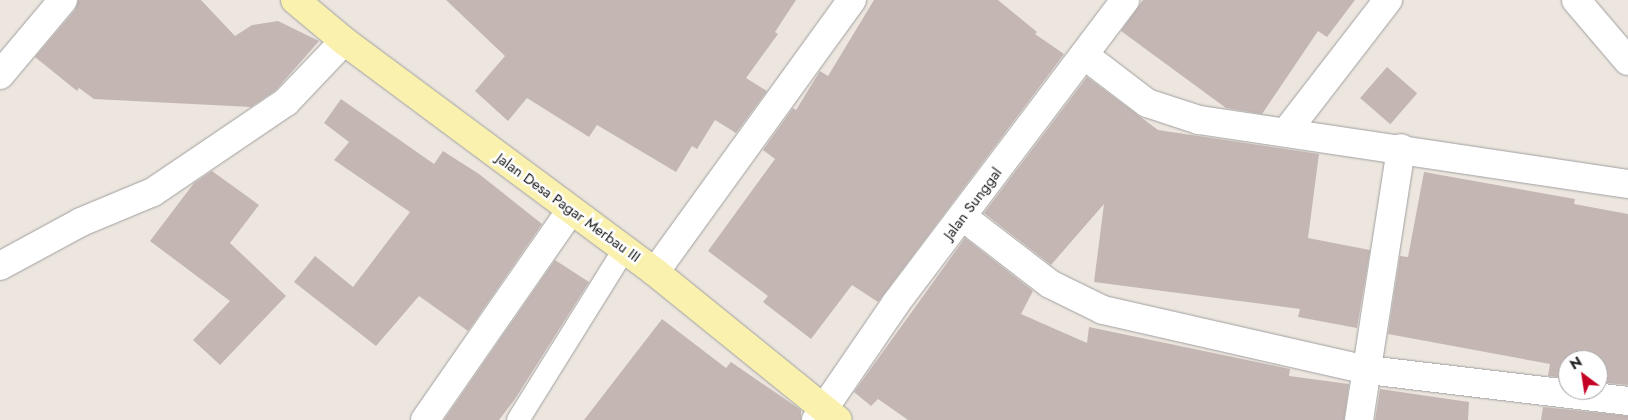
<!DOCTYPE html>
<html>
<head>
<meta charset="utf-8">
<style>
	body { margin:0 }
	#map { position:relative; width:1628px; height:420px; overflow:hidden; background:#ede6df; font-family:Jost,sans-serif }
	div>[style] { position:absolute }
	.building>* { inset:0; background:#c4b7b3; transform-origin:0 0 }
	.roads { filter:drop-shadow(0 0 1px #9f9f9f) drop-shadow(0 0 1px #9f9f9f) }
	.lane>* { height:22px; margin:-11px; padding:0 11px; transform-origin:11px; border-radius:11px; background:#fff }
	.street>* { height:28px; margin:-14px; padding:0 14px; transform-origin:14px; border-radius:14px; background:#fff }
	.secondary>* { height:28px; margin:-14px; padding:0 14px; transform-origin:14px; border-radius:14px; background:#fbf1af }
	span { translate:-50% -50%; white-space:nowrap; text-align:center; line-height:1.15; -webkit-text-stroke:5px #fff; paint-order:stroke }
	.street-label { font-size:15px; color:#1b1b1b }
	.north { position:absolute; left:1558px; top:350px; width:50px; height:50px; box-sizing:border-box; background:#fff; border:1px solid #a4a4a4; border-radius:50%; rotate:329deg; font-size:14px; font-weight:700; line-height:20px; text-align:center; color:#1b1b1b }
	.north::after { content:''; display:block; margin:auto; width:18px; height:22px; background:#c50025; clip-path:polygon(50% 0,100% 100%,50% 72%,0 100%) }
</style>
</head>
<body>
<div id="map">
	<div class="building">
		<i style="clip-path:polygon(78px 0,201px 0,235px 36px,252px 25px,278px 21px,319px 41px,276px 90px,251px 107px,94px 99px,79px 88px,77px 91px,35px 57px,75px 10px)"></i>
		<i style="clip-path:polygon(446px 0,796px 0,775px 32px,778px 34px,746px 78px,767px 91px,736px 133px,715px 120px,697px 149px,692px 146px,676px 172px,597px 125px,589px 137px,527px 98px,508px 121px,475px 91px,505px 56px)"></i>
		<i style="clip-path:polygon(874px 0,998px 0,1037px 32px,1035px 34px,1064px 54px,878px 302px,852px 285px,811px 339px,763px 302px,768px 296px,708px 251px,775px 159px,763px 150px,793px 108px,796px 110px,820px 71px,828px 76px)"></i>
		<i style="clip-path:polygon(1143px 0,1355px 0,1327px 37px,1318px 31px,1262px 114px,1226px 108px,1121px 31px)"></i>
		<i style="left:1387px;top:67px;width:40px;height:41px;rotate:41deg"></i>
		<i style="clip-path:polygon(1087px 77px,1158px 130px,1319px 154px,1308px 238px,1370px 250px,1357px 328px,1298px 317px,1300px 309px,1094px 282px,1104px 204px,1051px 265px,984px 213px)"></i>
		<i style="clip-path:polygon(341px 99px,434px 164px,443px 151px,479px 174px,542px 224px,468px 331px,419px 296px,376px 346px,294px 282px,315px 256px,353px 287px,410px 212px,334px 160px,349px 142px,324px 123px)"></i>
		<i style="clip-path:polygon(212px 171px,259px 205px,230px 243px,286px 296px,220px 365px,193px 340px,230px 301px,150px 241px,194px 183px)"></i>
		<i style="clip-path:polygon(1424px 172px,1575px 199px,1574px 204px,1628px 214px,1628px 385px,1598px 382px,1598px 360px,1568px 360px,1568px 378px,1548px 376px,1550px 364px,1388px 334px,1400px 256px,1408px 257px)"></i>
		<i style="clip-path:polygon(965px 238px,1033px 291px,1021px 314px,1087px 343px,1089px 327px,1290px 369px,1289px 376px,1349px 384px,1344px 420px,908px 420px,878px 399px,871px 406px,854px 392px)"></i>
		<i style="clip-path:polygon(555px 260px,589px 282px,515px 399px,499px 420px,444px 420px)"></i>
		<i style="clip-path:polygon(662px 319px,726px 368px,731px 362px,801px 410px,801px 420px,584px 420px)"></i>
		<i style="clip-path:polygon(1380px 389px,1469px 402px,1468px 420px,1375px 420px)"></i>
		<i style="clip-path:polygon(1543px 407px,1628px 416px,1628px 420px,1541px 420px)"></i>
	</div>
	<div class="roads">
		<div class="lane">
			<i style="left:518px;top:420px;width:200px;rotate:-58.1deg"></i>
		</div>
		<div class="street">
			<i style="left:1576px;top:0;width:80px;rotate:49.6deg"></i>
			<i style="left:1084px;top:55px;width:79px;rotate:37.3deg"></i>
			<i style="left:1147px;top:103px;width:55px;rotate:18.1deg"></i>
			<i style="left:1199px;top:120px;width:434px;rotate:8.5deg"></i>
			<i style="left:0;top:75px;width:98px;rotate:-50deg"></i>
			<i style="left:1286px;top:132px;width:167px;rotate:-52.3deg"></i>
			<i style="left:963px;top:217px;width:110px;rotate:37.6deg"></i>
			<i style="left:1050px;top:284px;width:59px;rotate:26.1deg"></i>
			<i style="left:1103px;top:310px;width:272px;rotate:12.8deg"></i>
			<i style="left:1368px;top:370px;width:262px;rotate:6.8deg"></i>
			<i style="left:0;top:266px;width:92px;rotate:-28.5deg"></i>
			<i style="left:81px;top:222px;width:78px;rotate:-22.6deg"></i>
			<i style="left:153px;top:192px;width:161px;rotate:-34.1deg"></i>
			<i style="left:286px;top:102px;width:84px;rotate:-46.4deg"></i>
			<i style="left:655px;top:272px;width:336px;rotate:-54.1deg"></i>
			<i style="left:425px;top:420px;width:254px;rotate:-55.2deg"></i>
			<i style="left:816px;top:420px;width:142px;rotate:-55.6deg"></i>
			<i style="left:896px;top:303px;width:380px;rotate:-52.9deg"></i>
			<i style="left:1359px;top:420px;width:275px;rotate:-81.2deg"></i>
		</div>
		<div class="secondary">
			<i style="left:295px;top:0;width:64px;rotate:39.9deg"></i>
			<i style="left:344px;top:41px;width:387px;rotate:36.6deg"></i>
			<i style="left:655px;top:272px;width:235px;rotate:39deg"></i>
		</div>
	</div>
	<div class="street-label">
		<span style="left:973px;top:204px;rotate:-53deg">Jalan Sunggal</span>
		<span style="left:568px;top:208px;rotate:36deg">Jalan Desa Pagar Merbau III</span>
	</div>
	<div class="north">N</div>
</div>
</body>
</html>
